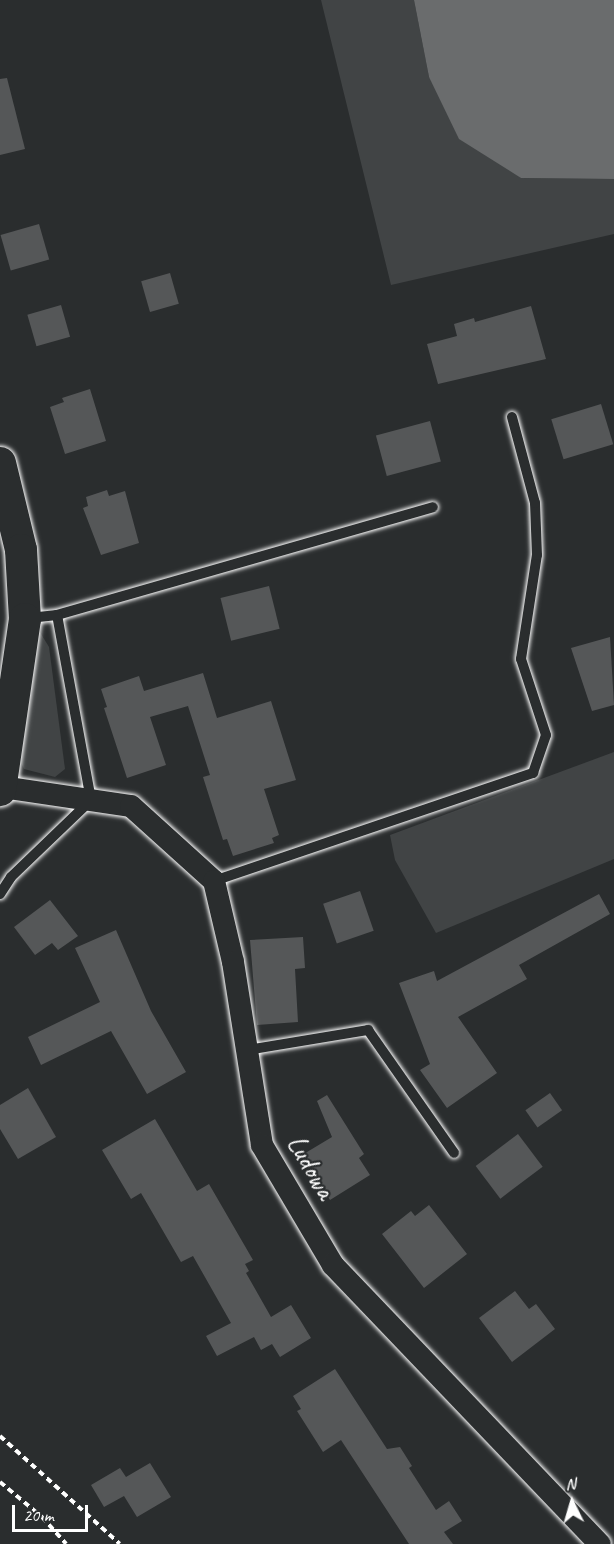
<!DOCTYPE html>
<html>
<head>
<meta charset="utf-8">
<style>
	body { margin:0 }
	#map { position:relative; width:614px; height:1544px; overflow:hidden; background:#2a2d2e; font-family:Caveat,sans-serif }
	div>[style] { position:absolute }
	.green>* { inset:0; background:#414445 }
	.water>* { inset:0; background:#6a6c6d }
	.building>* { inset:0; background:#555758; transform-origin:0 0 }
	.path>* { height:4px; margin-top:-2px; transform-origin:0; background:repeating-linear-gradient(90deg,#fff 0 6px,transparent 0 10.5px) }
	.roads { filter:drop-shadow(0 0 2px #fff) drop-shadow(0 0 2px #fff) }
	.lane>* { height:10px; margin:-5px; padding:0 5px; transform-origin:5px; border-radius:5px; background:#2a2d2e }
	.street>* { height:22px; margin:-11px; padding:0 11px; transform-origin:11px; border-radius:11px; background:#2a2d2e }
	.secondary>* { height:32px; margin:-16px; padding:0 16px; transform-origin:16px; border-radius:16px; background:#2a2d2e }
	span { translate:-50% -50%; white-space:nowrap; text-align:center; line-height:1.15; -webkit-text-stroke:4.5px #2a2d2e; paint-order:stroke }
	.street-label { font-size:28px; color:#fff }
	.north { position:absolute; left:542px; top:1472px; width:60px; height:60px; -webkit-text-stroke:4px #2a2d2e; paint-order:stroke; rotate:355deg; font-size:16px; font-weight:700; line-height:24px; text-align:center; color:#fff }
	.north::after { content:''; display:block; margin:auto; width:21px; height:27px; background:#fff; clip-path:polygon(50% 0,100% 100%,50% 72%,0 100%) }
	.scale { position:absolute; left:12px; top:1505px; width:76px; height:27px; box-sizing:border-box; border:3px solid #fff; border-top:0; padding-left:8px; font-size:18px; line-height:21px; white-space:nowrap; color:#fff; -webkit-text-stroke:4px #2a2d2e; paint-order:stroke }
</style>
</head>
<body>
<div id="map">
	<div class="green">
		<i style="clip-path:polygon(321px 0,414px 0,429px 77px,521px 178px,614px 179px,614px 234px,391px 285px)"></i>
		<i style="clip-path:polygon(35px 624px,49px 647px,65px 769px,55px 777px,24px 769px,16px 752px)"></i>
		<i style="clip-path:polygon(614px 752px,614px 859px,436px 933px,395px 860px,390px 835px)"></i>
	</div>
	<div class="water">
		<i style="clip-path:polygon(414px 0,614px 0,614px 179px,521px 178px,459px 139px,429px 77px)"></i>
	</div>
	<div class="building">
		<i style="clip-path:polygon(7px 78px,25px 149px,0 155px,0 79px)"></i>
		<i style="left:39px;top:224px;width:37px;height:40px;rotate:74deg"></i>
		<i style="left:170px;top:273px;width:32px;height:30px;rotate:74deg"></i>
		<i style="left:61px;top:305px;width:33px;height:35px;rotate:74deg"></i>
		<i style="clip-path:polygon(531px 306px,546px 359px,438px 384px,427px 344px,457px 336px,454px 324px,474px 318px,475px 322px)"></i>
		<i style="clip-path:polygon(90px 389px,106px 441px,65px 454px,50px 407px,64px 402px,62px 398px)"></i>
		<i style="left:601px;top:404px;width:42px;height:52px;rotate:73deg"></i>
		<i style="left:430px;top:421px;width:42px;height:56px;rotate:75deg"></i>
		<i style="clip-path:polygon(107px 490px,109px 496px,125px 491px,139px 543px,101px 555px,83px 508px,88px 506px,86px 497px)"></i>
		<i style="left:269px;top:586px;width:44px;height:50px;rotate:76deg"></i>
		<i style="clip-path:polygon(610px 637px,614px 705px,592px 711px,571px 648px)"></i>
		<i style="clip-path:polygon(203px 673px,217px 718px,271px 701px,296px 780px,264px 789px,279px 835px,272px 838px,274px 843px,233px 856px,227px 839px,223px 840px,203px 777px,210px 775px,188px 706px,150px 717px,166px 765px,127px 778px,104px 708px,107px 707px,101px 689px,139px 676px,144px 691px)"></i>
		<i style="left:360px;top:891px;width:42px;height:39px;rotate:71deg"></i>
		<i style="clip-path:polygon(599px 894px,610px 914px,519px 965px,527px 979px,458px 1017px,497px 1073px,447px 1108px,420px 1070px,430px 1064px,399px 983px,434px 971px,437px 981px)"></i>
		<i style="clip-path:polygon(50px 900px,78px 936px,58px 950px,52px 943px,35px 955px,14px 927px)"></i>
		<i style="clip-path:polygon(116px 930px,151px 1011px,186px 1072px,147px 1094px,111px 1031px,41px 1065px,28px 1037px,100px 1002px,75px 948px)"></i>
		<i style="clip-path:polygon(303px 937px,305px 968px,295px 969px,298px 1022px,257px 1025px,250px 940px)"></i>
		<i style="clip-path:polygon(28px 1088px,56px 1137px,18px 1159px,0 1129px,0 1105px)"></i>
		<i style="left:550px;top:1093px;width:21px;height:30px;rotate:55deg"></i>
		<i style="clip-path:polygon(327px 1095px,364px 1154px,359px 1158px,370px 1175px,330px 1200px,302px 1155px,332px 1137px,317px 1101px)"></i>
		<i style="clip-path:polygon(155px 1119px,197px 1191px,209px 1184px,253px 1260px,245px 1264px,249px 1271px,246px 1273px,271px 1317px,291px 1305px,311px 1338px,280px 1357px,272px 1344px,261px 1350px,254px 1337px,217px 1356px,206px 1336px,231px 1323px,193px 1256px,181px 1262px,141px 1193px,131px 1199px,102px 1150px)"></i>
		<i style="left:518px;top:1134px;width:41px;height:53px;rotate:53deg"></i>
		<i style="clip-path:polygon(429px 1205px,467px 1254px,424px 1288px,382px 1234px,411px 1211px,415px 1216px)"></i>
		<i style="clip-path:polygon(515px 1291px,529px 1309px,536px 1304px,555px 1329px,512px 1362px,479px 1318px)"></i>
		<i style="clip-path:polygon(335px 1369px,387px 1449px,400px 1447px,412px 1466px,409px 1468px,436px 1510px,449px 1501px,462px 1521px,444px 1532px,453px 1544px,409px 1544px,341px 1440px,323px 1452px,297px 1411px,301px 1409px,293px 1396px)"></i>
		<i style="clip-path:polygon(150px 1463px,171px 1497px,137px 1517px,124px 1496px,104px 1507px,91px 1485px,120px 1468px,126px 1477px)"></i>
	</div>
	<div class="path">
		<i style="left:0;top:1436px;width:161px;rotate:42deg"></i>
		<i style="left:0;top:1482px;width:55px;rotate:39.8deg"></i>
		<i style="left:42px;top:1517px;width:36px;rotate:48deg"></i>
	</div>
	<div class="roads">
		<div class="lane">
			<i style="left:57px;top:615px;width:391px;rotate:-16deg"></i>
			<i style="left:214px;top:881px;width:337px;rotate:-18.7deg"></i>
			<i style="left:533px;top:773px;width:40px;rotate:-71.1deg"></i>
			<i style="left:546px;top:735px;width:80px;rotate:-108.2deg"></i>
			<i style="left:521px;top:659px;width:105px;rotate:-81.3deg"></i>
			<i style="left:537px;top:555px;width:52px;rotate:-92.2deg"></i>
			<i style="left:535px;top:503px;width:89px;rotate:-105deg"></i>
			<i style="left:0;top:894px;width:20px;rotate:-57deg"></i>
			<i style="left:11px;top:877px;width:111px;rotate:-43.9deg"></i>
			<i style="left:91px;top:800px;width:188px;rotate:-100.4deg"></i>
			<i style="left:57px;top:615px;width:28px;rotate:174deg"></i>
			<i style="left:247px;top:1050px;width:123px;rotate:-9.4deg"></i>
			<i style="left:368px;top:1030px;width:150px;rotate:55deg"></i>
		</div>
		<div class="street">
			<i style="left:2px;top:787px;width:130px;rotate:8.4deg"></i>
			<i style="left:131px;top:806px;width:112px;rotate:42.1deg"></i>
			<i style="left:214px;top:881px;width:83px;rotate:76.8deg"></i>
			<i style="left:233px;top:962px;width:185px;rotate:81deg"></i>
			<i style="left:262px;top:1145px;width:139px;rotate:59.4deg"></i>
			<i style="left:333px;top:1265px;width:386px;rotate:46.3deg"></i>
		</div>
		<div class="secondary">
			<i style="left:0;top:463px;width:89px;rotate:76.4deg"></i>
			<i style="left:21px;top:550px;width:69px;rotate:86.7deg"></i>
			<i style="left:25px;top:619px;width:173px;rotate:98.3deg"></i>
		</div>
	</div>
	<div class="street-label">
		<span style="left:311px;top:1167px;rotate:60deg">Ludowa</span>
	</div>
	<div class="north">N</div>
	<div class="scale">20 m</div>
</div>
</body>
</html>
